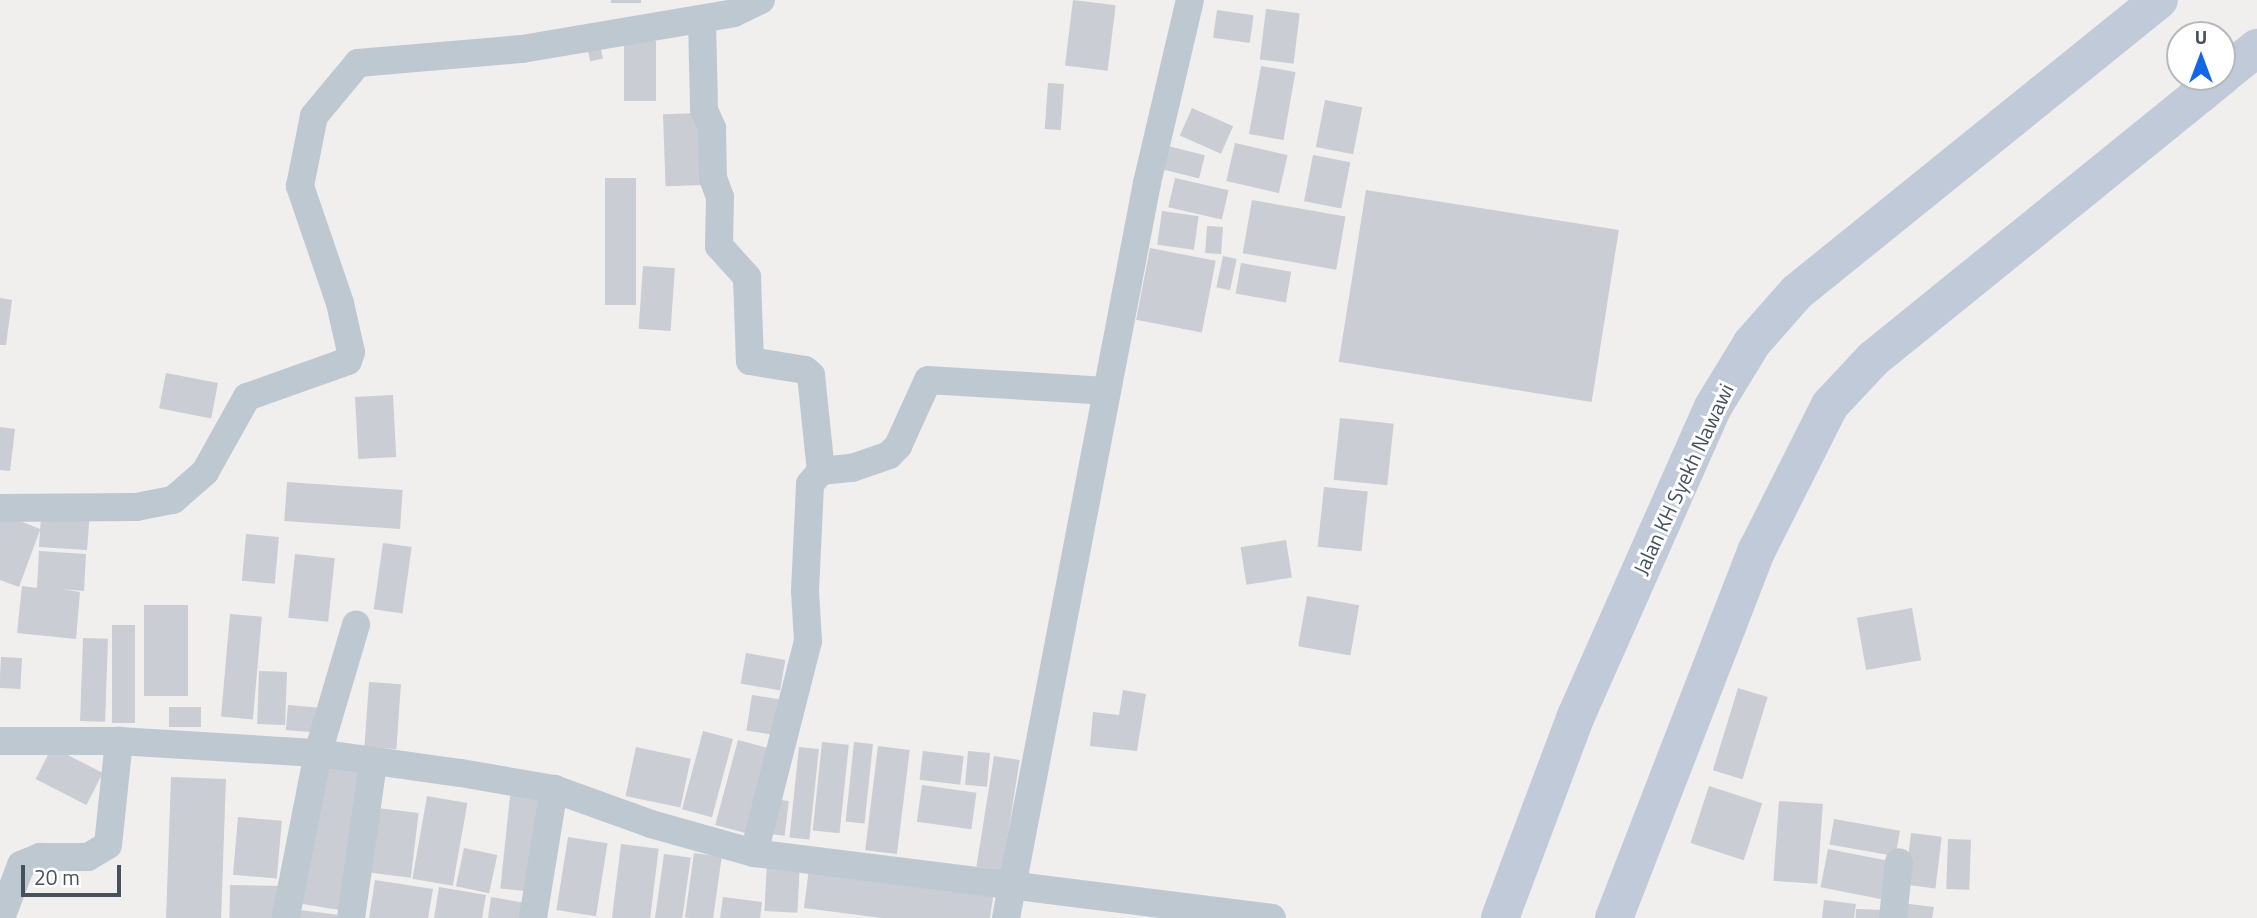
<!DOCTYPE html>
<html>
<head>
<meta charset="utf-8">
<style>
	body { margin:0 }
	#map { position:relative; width:2257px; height:918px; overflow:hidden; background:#f1eeee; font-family:"Titillium Web",sans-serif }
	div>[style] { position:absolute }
	.building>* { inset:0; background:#cacdd3; transform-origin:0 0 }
	.minor>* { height:28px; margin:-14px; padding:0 14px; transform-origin:14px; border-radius:14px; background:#bec8d1 }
	.secondary>* { height:38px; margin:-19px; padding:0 19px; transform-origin:19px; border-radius:19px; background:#c0cad8 }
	span { translate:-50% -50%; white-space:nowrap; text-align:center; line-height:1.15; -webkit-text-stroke:6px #fff; paint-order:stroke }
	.street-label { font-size:21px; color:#45515c }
	.north { position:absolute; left:2166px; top:21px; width:70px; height:70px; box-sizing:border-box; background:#fff; border:2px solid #b5b9be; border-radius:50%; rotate:0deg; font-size:19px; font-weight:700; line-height:28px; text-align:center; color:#45515c }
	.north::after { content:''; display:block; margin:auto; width:24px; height:32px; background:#1167e7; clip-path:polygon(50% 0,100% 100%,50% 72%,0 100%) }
	.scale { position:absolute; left:21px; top:865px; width:100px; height:32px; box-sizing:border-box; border:4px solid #45515c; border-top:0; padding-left:9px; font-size:21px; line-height:24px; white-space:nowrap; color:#45515c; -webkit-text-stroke:5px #fff; paint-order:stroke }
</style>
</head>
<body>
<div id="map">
	<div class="building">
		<i style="left:611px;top:0;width:30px;height:3px"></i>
		<i style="left:1073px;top:0;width:43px;height:66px;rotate:7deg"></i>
		<i style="left:1266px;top:9px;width:34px;height:51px;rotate:7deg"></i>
		<i style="left:1217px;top:10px;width:37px;height:28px;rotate:8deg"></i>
		<i style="left:624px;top:41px;width:32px;height:60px"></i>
		<i style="left:600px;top:44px;width:15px;height:13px;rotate:79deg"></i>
		<i style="left:1261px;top:66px;width:35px;height:69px;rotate:10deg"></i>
		<i style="left:1048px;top:83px;width:16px;height:46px;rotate:4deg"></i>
		<i style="left:1325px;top:100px;width:38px;height:48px;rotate:11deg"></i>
		<i style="left:1192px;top:108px;width:45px;height:30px;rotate:24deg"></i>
		<i style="left:702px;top:113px;width:72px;height:39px;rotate:88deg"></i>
		<i style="left:1235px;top:143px;width:54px;height:39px;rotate:13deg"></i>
		<i style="left:1168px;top:146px;width:38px;height:24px;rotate:14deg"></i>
		<i style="left:1313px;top:155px;width:38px;height:47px;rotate:11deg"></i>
		<i style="left:605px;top:178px;width:31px;height:127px"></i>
		<i style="left:1175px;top:178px;width:55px;height:30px;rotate:13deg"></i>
		<i style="left:1366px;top:190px;width:256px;height:174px;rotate:9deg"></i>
		<i style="left:1252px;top:200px;width:95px;height:54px;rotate:10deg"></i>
		<i style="left:1162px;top:211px;width:37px;height:34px;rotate:8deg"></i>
		<i style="left:1207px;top:226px;width:16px;height:27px;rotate:4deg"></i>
		<i style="left:1150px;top:248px;width:67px;height:73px;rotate:11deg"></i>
		<i style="left:1223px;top:256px;width:14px;height:32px;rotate:12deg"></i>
		<i style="left:1241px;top:263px;width:51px;height:31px;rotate:10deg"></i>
		<i style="left:643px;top:266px;width:32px;height:63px;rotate:4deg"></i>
		<i style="clip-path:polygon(0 298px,12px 300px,6px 345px,0 345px)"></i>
		<i style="left:166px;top:373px;width:53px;height:36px;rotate:11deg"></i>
		<i style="left:393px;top:395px;width:62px;height:38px;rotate:87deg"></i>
		<i style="left:1340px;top:418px;width:54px;height:62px;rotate:6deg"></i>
		<i style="clip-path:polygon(0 427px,15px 429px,10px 471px,0 470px)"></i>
		<i style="left:287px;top:482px;width:116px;height:39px;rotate:4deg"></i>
		<i style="left:1324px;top:487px;width:44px;height:60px;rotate:6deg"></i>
		<i style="clip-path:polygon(42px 509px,90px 512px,87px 550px,39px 547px,40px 530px,19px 587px,0 580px,0 513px,40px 529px)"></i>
		<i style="left:246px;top:534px;width:33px;height:47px;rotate:5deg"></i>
		<i style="left:1286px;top:540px;width:38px;height:46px;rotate:81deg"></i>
		<i style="left:383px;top:543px;width:29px;height:67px;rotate:8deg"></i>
		<i style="clip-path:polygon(39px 551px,86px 554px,84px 591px,61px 589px,80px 592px,76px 639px,17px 633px,22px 586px,37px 588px)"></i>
		<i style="left:295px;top:554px;width:40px;height:64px;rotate:6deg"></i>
		<i style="left:1307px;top:596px;width:53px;height:51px;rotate:10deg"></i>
		<i style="left:144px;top:605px;width:44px;height:91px"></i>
		<i style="left:1912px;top:608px;width:53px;height:56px;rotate:80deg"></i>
		<i style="left:230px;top:614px;width:32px;height:103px;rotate:5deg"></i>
		<i style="left:112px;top:625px;width:23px;height:98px"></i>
		<i style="left:83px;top:638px;width:25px;height:83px;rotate:2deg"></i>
		<i style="left:746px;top:653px;width:40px;height:31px;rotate:10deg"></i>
		<i style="left:1px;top:657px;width:21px;height:31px;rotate:3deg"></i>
		<i style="left:259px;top:671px;width:28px;height:53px;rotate:2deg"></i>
		<i style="left:369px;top:682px;width:32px;height:65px;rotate:4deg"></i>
		<i style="left:1738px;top:688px;width:31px;height:86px;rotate:17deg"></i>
		<i style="clip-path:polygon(1123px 690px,1146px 694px,1137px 751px,1090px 746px,1093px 712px,1119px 715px)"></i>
		<i style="left:752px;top:695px;width:37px;height:36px;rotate:9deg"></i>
		<i style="left:288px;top:705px;width:32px;height:25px;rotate:5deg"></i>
		<i style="left:169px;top:707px;width:32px;height:20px"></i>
		<i style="left:703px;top:731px;width:31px;height:81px;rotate:15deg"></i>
		<i style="left:738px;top:740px;width:39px;height:88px;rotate:15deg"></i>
		<i style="left:822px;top:742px;width:27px;height:89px;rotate:6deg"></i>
		<i style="left:854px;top:742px;width:19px;height:80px;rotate:6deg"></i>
		<i style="left:878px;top:746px;width:32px;height:105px;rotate:7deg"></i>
		<i style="left:52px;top:747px;width:57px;height:36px;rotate:27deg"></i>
		<i style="left:636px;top:747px;width:56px;height:50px;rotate:12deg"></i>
		<i style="left:799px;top:747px;width:20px;height:91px;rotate:6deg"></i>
		<i style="left:923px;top:751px;width:41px;height:29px;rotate:7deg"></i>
		<i style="left:968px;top:751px;width:22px;height:34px;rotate:5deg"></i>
		<i style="left:994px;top:756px;width:26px;height:112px;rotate:9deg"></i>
		<i style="left:320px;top:764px;width:52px;height:141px;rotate:9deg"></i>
		<i style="left:171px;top:777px;width:55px;height:141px;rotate:2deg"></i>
		<i style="left:922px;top:785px;width:55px;height:37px;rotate:8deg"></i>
		<i style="left:1709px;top:786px;width:56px;height:60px;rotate:18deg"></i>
		<i style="left:511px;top:787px;width:31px;height:102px;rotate:6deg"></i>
		<i style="left:427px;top:796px;width:41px;height:84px;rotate:10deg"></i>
		<i style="left:772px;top:799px;width:17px;height:35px;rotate:7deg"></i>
		<i style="left:1779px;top:801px;width:44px;height:80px;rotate:4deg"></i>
		<i style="left:377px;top:808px;width:42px;height:65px;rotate:7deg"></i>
		<i style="left:238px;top:817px;width:44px;height:58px;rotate:5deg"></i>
		<i style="left:1834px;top:819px;width:67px;height:26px;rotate:10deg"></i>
		<i style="left:1911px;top:833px;width:31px;height:52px;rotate:7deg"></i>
		<i style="left:568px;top:837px;width:40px;height:74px;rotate:9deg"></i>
		<i style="left:1948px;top:839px;width:23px;height:50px;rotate:2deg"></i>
		<i style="left:621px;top:844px;width:38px;height:75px;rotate:7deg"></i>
		<i style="left:464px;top:848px;width:34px;height:39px;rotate:12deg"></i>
		<i style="left:1828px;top:849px;width:65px;height:39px;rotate:11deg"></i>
		<i style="left:694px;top:853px;width:28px;height:65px;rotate:8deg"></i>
		<i style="left:664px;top:854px;width:27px;height:65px;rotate:8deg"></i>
		<i style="left:767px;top:862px;width:33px;height:49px;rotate:3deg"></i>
		<i style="clip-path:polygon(809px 868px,994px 891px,990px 918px,882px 918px,804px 908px)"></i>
		<i style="clip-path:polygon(375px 880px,433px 889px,428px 918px,369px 918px)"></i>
		<i style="left:230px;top:885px;width:52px;height:33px;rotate:1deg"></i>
		<i style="clip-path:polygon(439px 887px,486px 895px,482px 918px,434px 918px)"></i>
		<i style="clip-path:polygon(491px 897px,526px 903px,524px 918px,488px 918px)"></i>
		<i style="clip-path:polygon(723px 897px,762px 902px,760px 918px,720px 918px)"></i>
		<i style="clip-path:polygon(1824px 900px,1856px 904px,1854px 918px,1822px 918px)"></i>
		<i style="clip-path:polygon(1901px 903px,1934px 907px,1932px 918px,1899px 918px)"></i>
		<i style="left:1856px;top:909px;width:30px;height:9px;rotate:2deg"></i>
		<i style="clip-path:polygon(300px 910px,348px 916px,348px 918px,299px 918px)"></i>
	</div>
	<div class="minor">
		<i style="left:702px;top:19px;width:91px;rotate:88.7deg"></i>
		<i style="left:704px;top:110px;width:20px;rotate:66deg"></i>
		<i style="left:712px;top:128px;width:50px;rotate:88.9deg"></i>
		<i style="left:713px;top:178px;width:20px;rotate:70deg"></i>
		<i style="left:720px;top:197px;width:49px;rotate:91.2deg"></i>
		<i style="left:719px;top:246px;width:42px;rotate:47.9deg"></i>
		<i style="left:747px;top:277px;width:84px;rotate:88deg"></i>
		<i style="left:750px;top:361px;width:56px;rotate:9.3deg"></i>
		<i style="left:805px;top:370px;width:8px;rotate:40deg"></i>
		<i style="left:811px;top:375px;width:97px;rotate:84.1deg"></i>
		<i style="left:0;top:508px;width:136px;rotate:-0.4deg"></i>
		<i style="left:136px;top:507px;width:38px;rotate:-11deg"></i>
		<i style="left:173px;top:500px;width:43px;rotate:-41.2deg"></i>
		<i style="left:205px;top:472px;width:86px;rotate:-60.8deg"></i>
		<i style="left:247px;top:397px;width:107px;rotate:-19.6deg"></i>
		<i style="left:348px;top:361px;width:9px;rotate:-72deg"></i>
		<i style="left:351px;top:352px;width:50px;rotate:-102.7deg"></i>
		<i style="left:340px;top:303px;width:124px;rotate:-108.9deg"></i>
		<i style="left:300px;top:186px;width:71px;rotate:-78.7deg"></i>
		<i style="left:314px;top:116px;width:69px;rotate:-50.3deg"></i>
		<i style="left:358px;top:63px;width:165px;rotate:-4.9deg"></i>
		<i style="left:522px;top:49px;width:215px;rotate:-9.6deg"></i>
		<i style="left:734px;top:13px;width:30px;rotate:-26deg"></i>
		<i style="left:0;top:741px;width:119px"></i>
		<i style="left:119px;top:741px;width:199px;rotate:3.5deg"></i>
		<i style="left:318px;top:753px;width:144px;rotate:8deg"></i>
		<i style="left:461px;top:773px;width:94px;rotate:9.8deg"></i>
		<i style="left:554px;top:789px;width:103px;rotate:19.8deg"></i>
		<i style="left:651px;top:824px;width:107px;rotate:15.7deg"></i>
		<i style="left:754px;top:853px;width:522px;rotate:7.15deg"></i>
		<i style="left:754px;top:853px;width:219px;rotate:-75.7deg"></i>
		<i style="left:808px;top:641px;width:50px;rotate:-93.4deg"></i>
		<i style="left:805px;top:591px;width:107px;rotate:-87.3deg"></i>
		<i style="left:810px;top:484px;width:17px;rotate:-50deg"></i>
		<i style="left:821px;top:471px;width:31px;rotate:-6deg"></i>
		<i style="left:852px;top:468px;width:39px;rotate:-19deg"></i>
		<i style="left:889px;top:455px;width:13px;rotate:-45deg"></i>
		<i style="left:898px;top:446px;width:72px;rotate:-65.6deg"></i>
		<i style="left:928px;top:380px;width:178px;rotate:3.5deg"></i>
		<i style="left:286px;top:916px;width:166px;rotate:-78.9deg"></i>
		<i style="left:318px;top:753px;width:134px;rotate:-73.5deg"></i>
		<i style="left:1px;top:918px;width:57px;rotate:-69.3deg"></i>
		<i style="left:21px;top:865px;width:21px;rotate:-23deg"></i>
		<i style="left:40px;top:857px;width:48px"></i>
		<i style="left:88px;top:857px;width:23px;rotate:-31deg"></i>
		<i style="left:108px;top:845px;width:105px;rotate:-84deg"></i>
		<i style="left:351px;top:918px;width:157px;rotate:-81.9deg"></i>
		<i style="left:533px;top:918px;width:131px;rotate:-80.8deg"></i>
		<i style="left:1006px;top:918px;width:748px;rotate:-79.14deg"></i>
		<i style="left:1147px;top:183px;width:188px;rotate:-76.8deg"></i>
		<i style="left:1893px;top:918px;width:56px;rotate:-83.9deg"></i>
	</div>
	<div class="secondary">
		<i style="left:2222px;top:76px;width:45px;rotate:-38.7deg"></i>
		<i style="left:1500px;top:918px;width:216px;rotate:-69.4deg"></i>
		<i style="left:1576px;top:716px;width:338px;rotate:-66.1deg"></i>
		<i style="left:1713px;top:407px;width:75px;rotate:-58.6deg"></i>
		<i style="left:1752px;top:343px;width:68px;rotate:-48.6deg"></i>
		<i style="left:1797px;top:292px;width:465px;rotate:-38.9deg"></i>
		<i style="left:1614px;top:918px;width:395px;rotate:-68.8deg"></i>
		<i style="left:1757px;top:550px;width:162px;rotate:-63.3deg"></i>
		<i style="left:1830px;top:405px;width:63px;rotate:-46.9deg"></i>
		<i style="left:1873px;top:359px;width:448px;rotate:-39deg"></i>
	</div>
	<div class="street-label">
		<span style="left:1683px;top:479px;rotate:-65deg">Jalan KH Syekh Nawawi</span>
	</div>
	<div class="north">U</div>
	<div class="scale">20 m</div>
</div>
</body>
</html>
